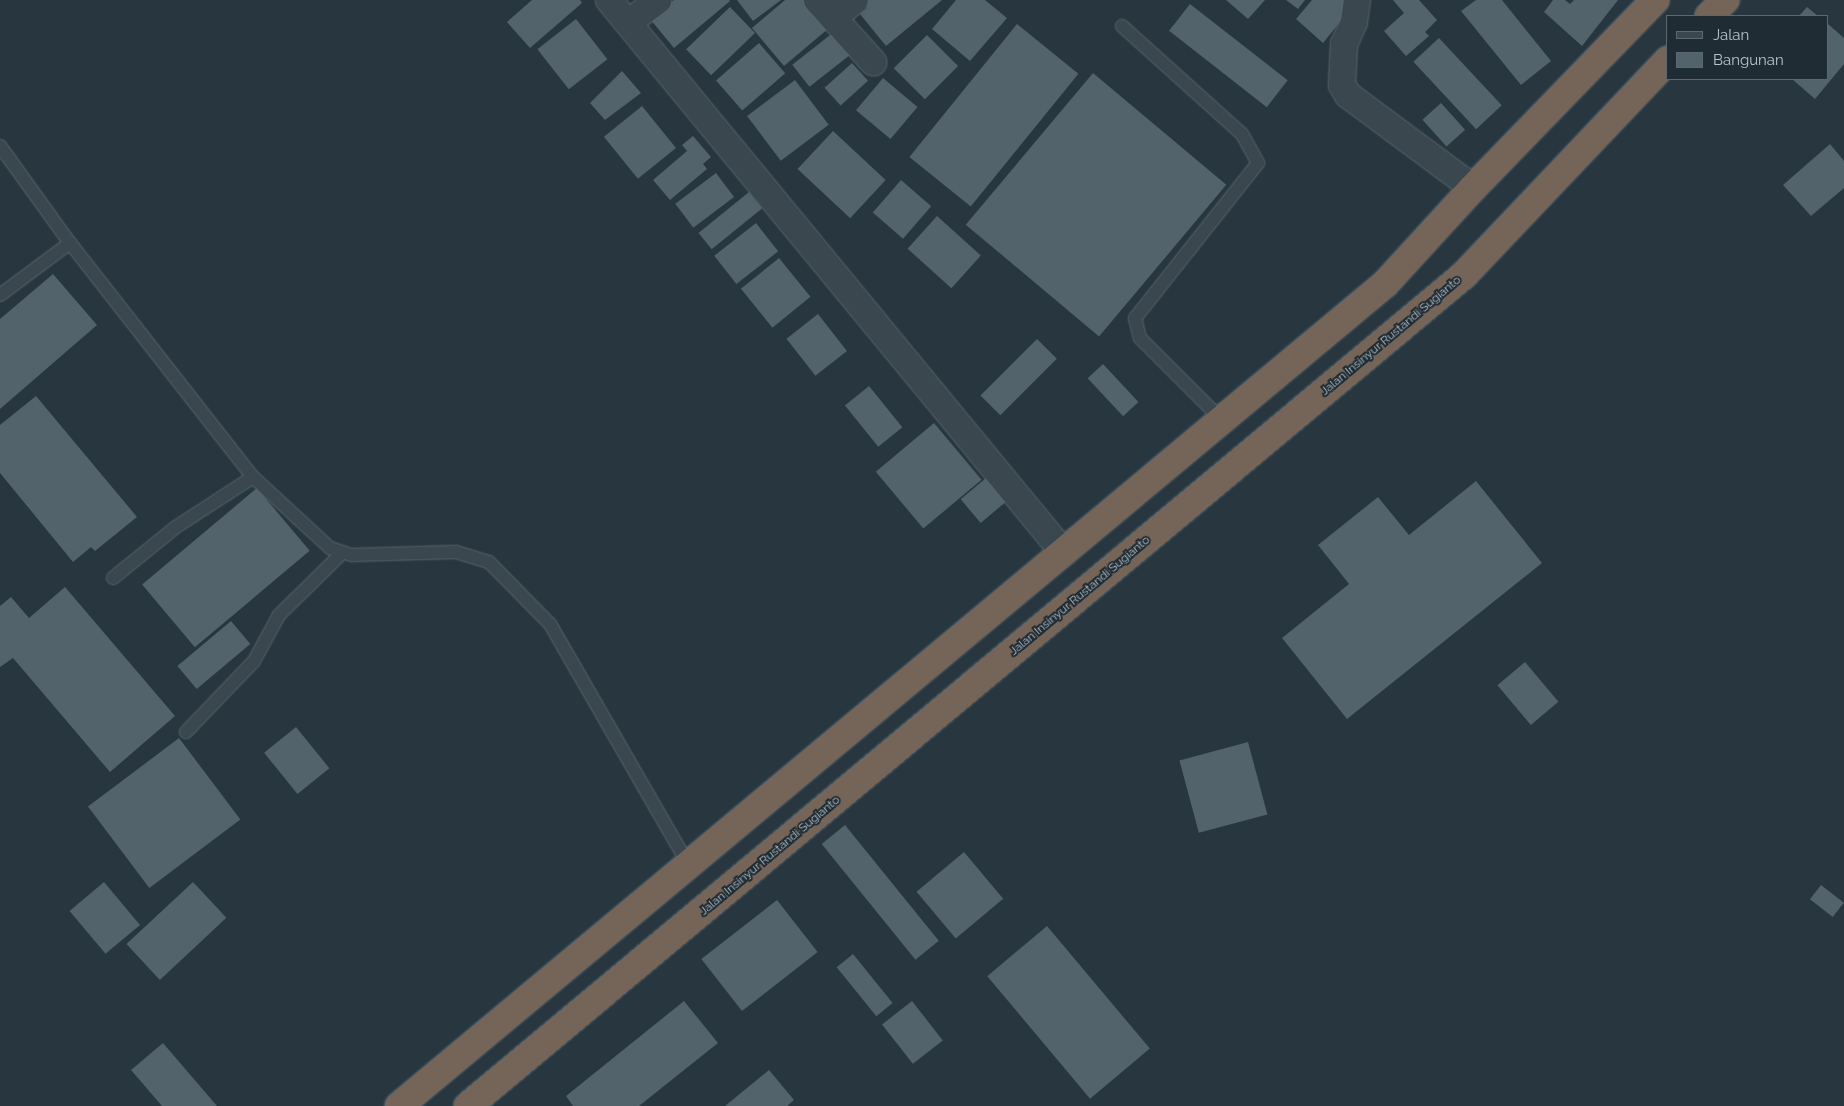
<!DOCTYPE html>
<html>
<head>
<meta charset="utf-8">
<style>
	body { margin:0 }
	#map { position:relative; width:1844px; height:1106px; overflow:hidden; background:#27363f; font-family:Raleway,sans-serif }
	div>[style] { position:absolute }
	.building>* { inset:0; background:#52636c; transform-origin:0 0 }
	.roads { filter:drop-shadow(0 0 1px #59656d) drop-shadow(0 0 1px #59656d) }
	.lane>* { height:12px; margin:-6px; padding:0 6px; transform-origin:6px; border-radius:6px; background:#3b474f }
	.street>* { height:26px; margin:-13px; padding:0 13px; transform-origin:13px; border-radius:13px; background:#3b474f }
	.highway>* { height:28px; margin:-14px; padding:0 14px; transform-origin:14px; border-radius:14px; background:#756458 }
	span { translate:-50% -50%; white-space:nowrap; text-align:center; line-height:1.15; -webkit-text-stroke:4px #202c34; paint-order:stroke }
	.street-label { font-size:12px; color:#b7c2ca }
	.legend { position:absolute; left:1666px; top:15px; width:162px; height:65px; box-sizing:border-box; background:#202c34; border:1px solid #5c6870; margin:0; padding:6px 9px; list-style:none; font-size:15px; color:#b7c2ca }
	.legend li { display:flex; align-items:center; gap:10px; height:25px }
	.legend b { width:25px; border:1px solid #5c6870 }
</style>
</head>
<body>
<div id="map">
	<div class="building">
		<i style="clip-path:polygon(532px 0,580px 0,582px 3px,530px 48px,507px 22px)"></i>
		<i style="clip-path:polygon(674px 0,729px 0,730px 1px,674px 48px,650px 19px)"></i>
		<i style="clip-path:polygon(737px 0,781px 0,753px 21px)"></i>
		<i style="clip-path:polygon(785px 0,806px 0,829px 28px,784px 66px,752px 28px)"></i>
		<i style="clip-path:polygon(869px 0,942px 0,886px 46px,860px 14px,867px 8px,864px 4px)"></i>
		<i style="clip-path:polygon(956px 0,985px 0,1007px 18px,970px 61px,932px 29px)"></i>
		<i style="clip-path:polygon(1226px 0,1265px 0,1248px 19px)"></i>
		<i style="clip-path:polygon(1286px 0,1305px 0,1298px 9px)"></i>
		<i style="clip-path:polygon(1312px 0,1346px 0,1353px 6px,1323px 43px,1296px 19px)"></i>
		<i style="clip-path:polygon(1393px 0,1419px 0,1437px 20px,1425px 32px,1429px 36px,1406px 56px,1384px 31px,1404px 13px)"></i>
		<i style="clip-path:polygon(1476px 0,1502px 0,1551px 61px,1521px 85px,1461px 11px)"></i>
		<i style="clip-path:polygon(1553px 0,1565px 0,1570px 4px,1574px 0,1618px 0,1582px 46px,1544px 12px)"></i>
		<i style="left:1190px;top:4px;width:124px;height:34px;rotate:38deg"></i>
		<i style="left:730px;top:7px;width:36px;height:61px;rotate:46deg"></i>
		<i style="clip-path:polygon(1807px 7px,1818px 16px,1799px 16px)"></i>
		<i style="left:576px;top:19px;width:51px;height:49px;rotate:52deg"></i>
		<i style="left:1017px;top:24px;width:79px;height:171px;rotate:39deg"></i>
		<i style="clip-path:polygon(1828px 24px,1844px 38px,1844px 64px,1815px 99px,1792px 79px,1828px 79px)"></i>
		<i style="left:834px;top:32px;width:28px;height:53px;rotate:52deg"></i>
		<i style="left:927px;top:35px;width:44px;height:47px;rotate:45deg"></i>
		<i style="left:1439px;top:38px;width:92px;height:35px;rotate:47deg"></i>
		<i style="left:759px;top:43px;width:40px;height:57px;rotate:49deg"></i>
		<i style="left:852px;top:63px;width:24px;height:37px;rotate:48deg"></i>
		<i style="clip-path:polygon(622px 71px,641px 93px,605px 120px,590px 103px)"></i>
		<i style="left:1093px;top:73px;width:174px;height:198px;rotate:40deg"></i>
		<i style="left:883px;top:78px;width:45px;height:42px;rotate:40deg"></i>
		<i style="left:795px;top:80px;width:56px;height:60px;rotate:53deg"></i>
		<i style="left:1441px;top:103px;width:36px;height:25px;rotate:48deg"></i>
		<i style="left:642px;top:106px;width:54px;height:49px;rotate:51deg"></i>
		<i style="left:833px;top:131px;width:72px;height:52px;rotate:43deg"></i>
		<i style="clip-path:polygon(693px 136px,711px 157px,703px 164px,707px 169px,670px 200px,653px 180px,687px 151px,682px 145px)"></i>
		<i style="clip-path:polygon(1830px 144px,1844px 161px,1844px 188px,1811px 216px,1783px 185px)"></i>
		<i style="left:716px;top:173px;width:30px;height:51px;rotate:53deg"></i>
		<i style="left:901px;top:180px;width:40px;height:43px;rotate:41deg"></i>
		<i style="left:749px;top:192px;width:21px;height:65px;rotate:51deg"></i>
		<i style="left:937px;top:216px;width:59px;height:44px;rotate:42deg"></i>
		<i style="left:756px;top:223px;width:36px;height:53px;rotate:52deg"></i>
		<i style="left:779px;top:258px;width:50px;height:49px;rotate:51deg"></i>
		<i style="clip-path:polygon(53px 274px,97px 325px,0 409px,0 319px)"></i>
		<i style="left:818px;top:314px;width:47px;height:40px;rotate:52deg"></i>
		<i style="left:1037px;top:339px;width:28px;height:80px;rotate:45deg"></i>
		<i style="left:1103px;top:364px;width:52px;height:21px;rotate:47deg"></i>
		<i style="left:869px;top:386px;width:53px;height:31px;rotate:51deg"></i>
		<i style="clip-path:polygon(36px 396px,137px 517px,95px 551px,91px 547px,73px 562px,0 473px,0 425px)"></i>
		<i style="left:934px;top:423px;width:74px;height:76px;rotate:50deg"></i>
		<i style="left:986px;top:478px;width:31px;height:33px;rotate:50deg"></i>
		<i style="clip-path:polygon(1476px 481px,1542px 563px,1347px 719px,1282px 638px,1349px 584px,1318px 545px,1378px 497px,1409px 535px)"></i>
		<i style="left:257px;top:488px;width:82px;height:150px;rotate:50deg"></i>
		<i style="clip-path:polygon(65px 587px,175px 716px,110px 772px,13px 658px,0 667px,0 606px,11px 597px,29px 618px)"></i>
		<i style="left:231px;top:621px;width:30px;height:70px;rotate:50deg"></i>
		<i style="left:1525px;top:662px;width:52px;height:36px;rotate:50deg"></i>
		<i style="left:296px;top:727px;width:53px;height:41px;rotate:51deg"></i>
		<i style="left:179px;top:738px;width:102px;height:114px;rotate:53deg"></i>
		<i style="left:1248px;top:742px;width:75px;height:71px;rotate:75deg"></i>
		<i style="left:845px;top:825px;width:149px;height:30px;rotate:51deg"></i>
		<i style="left:964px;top:852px;width:61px;height:62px;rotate:50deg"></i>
		<i style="left:104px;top:882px;width:56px;height:45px;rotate:50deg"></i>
		<i style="left:193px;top:882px;width:49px;height:91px;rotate:47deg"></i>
		<i style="left:1821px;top:885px;width:29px;height:18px;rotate:38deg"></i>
		<i style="left:777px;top:900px;width:66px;height:96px;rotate:52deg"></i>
		<i style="left:1047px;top:926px;width:160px;height:78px;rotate:50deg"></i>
		<i style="left:853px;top:954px;width:63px;height:21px;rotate:51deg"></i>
		<i style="clip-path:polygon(684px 1001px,718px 1043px,639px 1106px,573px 1106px,566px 1096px)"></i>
		<i style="left:912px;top:1001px;width:50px;height:38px;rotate:52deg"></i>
		<i style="clip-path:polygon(163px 1043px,217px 1106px,162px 1106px,131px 1070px)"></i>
		<i style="clip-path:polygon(769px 1070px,794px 1100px,787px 1106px,725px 1106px)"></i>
	</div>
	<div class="roads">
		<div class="lane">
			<i style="left:1122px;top:26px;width:161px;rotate:42deg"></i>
			<i style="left:1242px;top:134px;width:33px;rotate:61deg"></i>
			<i style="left:1258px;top:163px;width:198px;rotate:128.4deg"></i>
			<i style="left:1135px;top:318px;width:21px;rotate:76deg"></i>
			<i style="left:1140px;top:338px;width:117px;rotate:45deg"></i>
			<i style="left:0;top:146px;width:120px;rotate:54.2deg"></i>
			<i style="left:70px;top:243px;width:297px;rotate:52deg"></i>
			<i style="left:253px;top:477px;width:105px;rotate:42.7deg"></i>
			<i style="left:330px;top:548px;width:23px;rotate:18deg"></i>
			<i style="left:352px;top:555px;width:104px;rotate:-1.7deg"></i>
			<i style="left:456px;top:552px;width:34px;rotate:17deg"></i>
			<i style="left:489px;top:562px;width:87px;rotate:45.5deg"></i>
			<i style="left:550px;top:624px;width:275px;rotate:60.1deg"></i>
			<i style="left:0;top:295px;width:87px;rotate:-36.6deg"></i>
			<i style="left:113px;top:578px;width:81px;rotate:-39deg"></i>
			<i style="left:176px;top:527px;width:92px;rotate:-33deg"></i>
			<i style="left:186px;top:732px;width:98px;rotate:-46.2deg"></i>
			<i style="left:254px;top:661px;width:52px;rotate:-61.5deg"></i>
			<i style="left:279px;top:615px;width:88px;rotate:-44.5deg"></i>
		</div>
		<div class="street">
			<i style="left:609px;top:0;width:716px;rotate:50.55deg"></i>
			<i style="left:817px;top:0;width:84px;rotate:47.9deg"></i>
			<i style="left:1357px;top:0;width:22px;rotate:98deg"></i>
			<i style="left:1354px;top:22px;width:24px;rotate:114deg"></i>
			<i style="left:1344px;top:44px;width:41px;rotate:92.8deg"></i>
			<i style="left:1342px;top:85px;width:12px;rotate:59deg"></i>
			<i style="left:1348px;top:95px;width:156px;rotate:36.6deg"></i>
			<i style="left:833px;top:18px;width:28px;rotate:-39deg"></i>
			<i style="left:628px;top:23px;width:38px;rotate:-37deg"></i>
		</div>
		<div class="highway">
			<i style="left:1709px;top:16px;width:23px;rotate:-45deg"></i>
			<i style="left:399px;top:1106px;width:1284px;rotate:-39.82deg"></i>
			<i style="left:1385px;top:284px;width:130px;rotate:-47.5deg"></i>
			<i style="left:1473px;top:188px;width:262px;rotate:-45.9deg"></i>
			<i style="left:468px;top:1106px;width:1297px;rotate:-39.84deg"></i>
			<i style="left:1464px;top:275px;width:296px;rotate:-46.5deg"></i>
		</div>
	</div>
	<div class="street-label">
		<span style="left:1391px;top:336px;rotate:-40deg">Jalan Insinyur Rustandi Sugianto</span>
		<span style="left:1080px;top:596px;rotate:-40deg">Jalan Insinyur Rustandi Sugianto</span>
		<span style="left:770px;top:856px;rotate:-40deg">Jalan Insinyur Rustandi Sugianto</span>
	</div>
	<ul class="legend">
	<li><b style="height:6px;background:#3b474f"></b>Jalan</li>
	<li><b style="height:14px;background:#52636c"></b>Bangunan</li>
	</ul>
</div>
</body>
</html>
